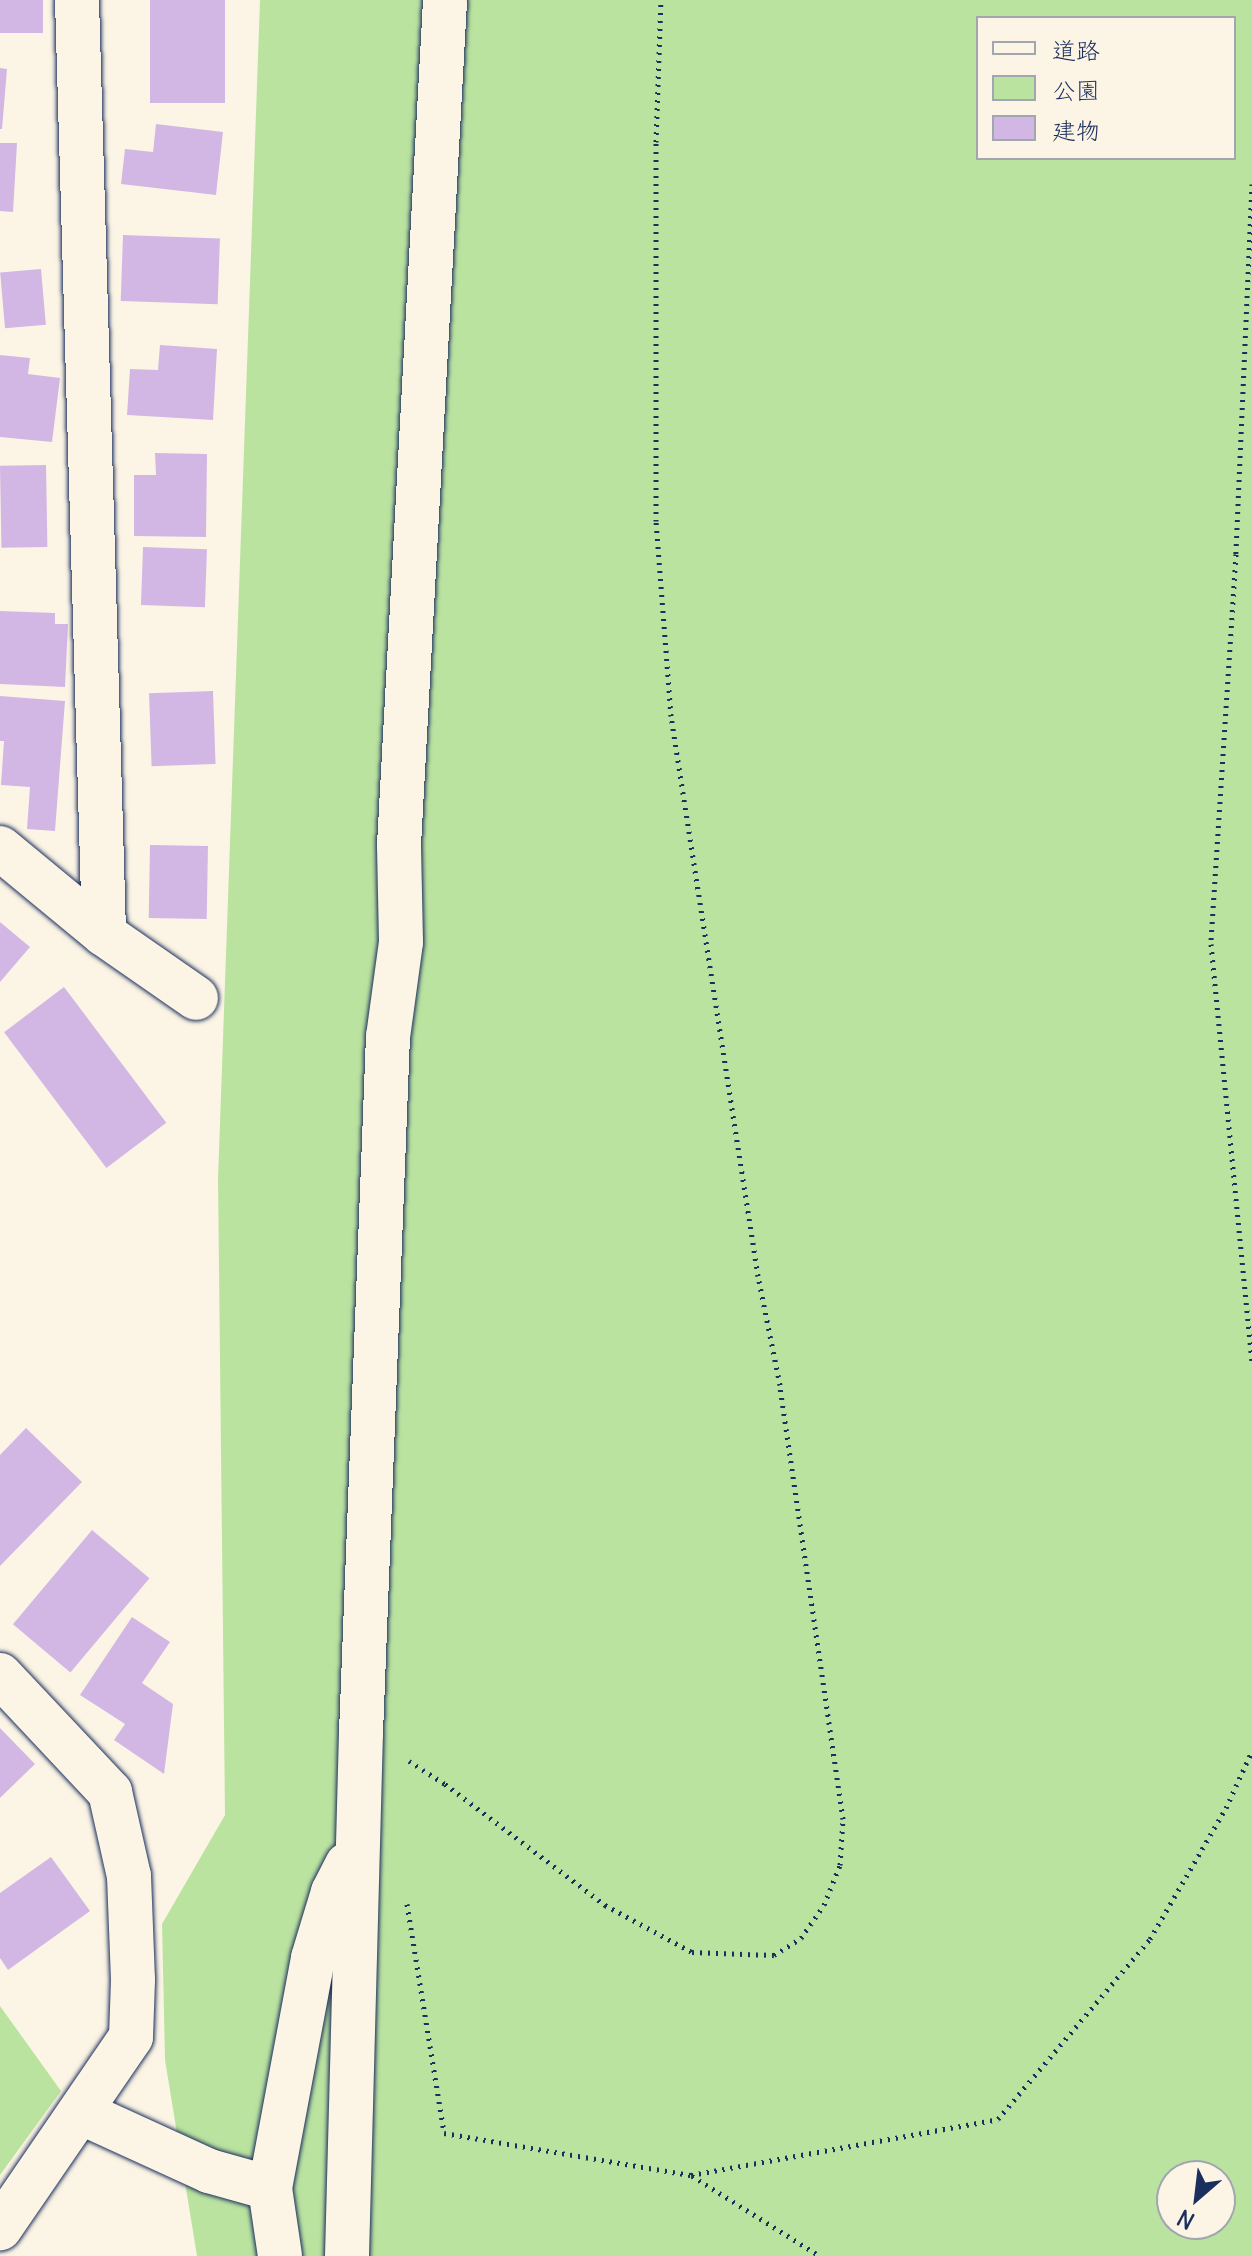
<!DOCTYPE html>
<html>
<head>
<meta charset="utf-8">
<style>
	body { margin:0 }
	#map { position:relative; width:1252px; height:2256px; overflow:hidden; background:#fcf5e5; font-family:Delius,"Klee One",sans-serif }
	div>[style] { position:absolute }
	.green>* { inset:0; background:#bbe3a0 }
	.building>* { inset:0; background:#d2b7e5; transform-origin:0 0 }
	.path>* { height:5px; margin-top:-2.5px; transform-origin:0; background:repeating-linear-gradient(90deg,#1b2f5e 0 2px,transparent 0 8px) }
	.roads { filter:drop-shadow(0 0 2px #1b2f5e) drop-shadow(0 0 2px #1b2f5e) }
	.minor>* { height:44px; margin:-22px; padding:0 22px; transform-origin:22px; border-radius:22px; background:#fcf5e5 }
	span { translate:-50% -50%; white-space:nowrap; text-align:center; line-height:1.15; -webkit-text-stroke:8px #fcf5e5; paint-order:stroke }
	.legend { position:absolute; left:976px; top:16px; width:260px; height:144px; box-sizing:border-box; background:#fcf5e5; border:2px solid #a2a6af; margin:0; padding:10px 14px; list-style:none; font-size:24px; color:#1b2f5e }
	.legend li { display:flex; align-items:center; gap:16px; height:40px }
	.legend b { width:40px; border:2px solid #a2a6af }
	.north { position:absolute; left:1156px; top:2160px; width:80px; height:80px; box-sizing:border-box; background:#fcf5e5; border:2px solid #a2a6af; border-radius:50%; rotate:208deg; font-size:22px; font-weight:700; line-height:32px; text-align:center; color:#1b2f5e }
	.north::after { content:''; display:block; margin:auto; width:28px; height:36px; background:#1b2f5e; clip-path:polygon(50% 0,100% 100%,50% 72%,0 100%) }
</style>
</head>
<body>
<div id="map">
	<div class="green">
		<i style="clip-path:polygon(evenodd,260px 0,1252px 0,1252px 2256px,197px 2256px,165px 2060px,162px 1924px,225px 1815px,218px 1179px,260px 0,978px 18px,1234px 18px,1234px 158px,978px 158px,978px 18px,260px 0,1172px 2176px,1220px 2176px,1220px 2224px,1172px 2224px,1172px 2176px)"></i>
		<i style="clip-path:polygon(0 2006px,61px 2091px,0 2175px)"></i>
	</div>
	<div class="building">
		<i style="left:0;top:0;width:43px;height:33px"></i>
		<i style="left:150px;top:0;width:75px;height:103px"></i>
		<i style="clip-path:polygon(0 68px,7px 69px,2px 129px,0 129px)"></i>
		<i style="clip-path:polygon(156px 124px,223px 132px,216px 195px,121px 184px,125px 149px,153px 152px)"></i>
		<i style="clip-path:polygon(0 143px,17px 143px,13px 212px,0 211px)"></i>
		<i style="left:123px;top:235px;width:97px;height:66px;rotate:2deg"></i>
		<i style="left:41px;top:269px;width:56px;height:41px;rotate:85deg"></i>
		<i style="clip-path:polygon(160px 345px,217px 349px,213px 420px,127px 415px,130px 369px,158px 370px)"></i>
		<i style="clip-path:polygon(0 355px,30px 358px,28px 374px,60px 378px,52px 442px,0 437px)"></i>
		<i style="clip-path:polygon(155px 453px,207px 454px,206px 537px,134px 536px,134px 475px,156px 475px)"></i>
		<i style="left:46px;top:465px;width:82px;height:46px;rotate:89deg"></i>
		<i style="left:143px;top:547px;width:64px;height:58px;rotate:2deg"></i>
		<i style="clip-path:polygon(0 611px,55px 613px,55px 624px,68px 624px,65px 687px,0 684px)"></i>
		<i style="left:213px;top:691px;width:73px;height:64px;rotate:88deg"></i>
		<i style="clip-path:polygon(0 696px,65px 701px,55px 831px,27px 829px,30px 787px,1px 785px,4px 741px,0 741px)"></i>
		<i style="left:150px;top:845px;width:58px;height:73px;rotate:1deg"></i>
		<i style="clip-path:polygon(0 922px,30px 947px,0 982px)"></i>
		<i style="left:64px;top:987px;width:170px;height:75px;rotate:53deg"></i>
		<i style="clip-path:polygon(26px 1428px,82px 1482px,0 1566px,0 1455px)"></i>
		<i style="left:92px;top:1530px;width:75px;height:123px;rotate:40deg"></i>
		<i style="clip-path:polygon(132px 1617px,170px 1642px,142px 1683px,173px 1704px,164px 1774px,114px 1740px,125px 1724px,80px 1695px)"></i>
		<i style="clip-path:polygon(0 1728px,35px 1764px,0 1798px)"></i>
		<i style="clip-path:polygon(51px 1857px,90px 1911px,8px 1970px,0 1958px,0 1893px)"></i>
	</div>
	<div class="path">
		<i style="left:1252px;top:184px;width:370px;rotate:92.5deg"></i>
		<i style="left:1236px;top:554px;width:391px;rotate:93.7deg"></i>
		<i style="left:1211px;top:944px;width:420px;rotate:84.4deg"></i>
		<i style="left:409px;top:1761px;width:43px;rotate:32.6deg"></i>
		<i style="left:445px;top:1784px;width:201px;rotate:37.1deg"></i>
		<i style="left:605px;top:1905px;width:99px;rotate:28.4deg"></i>
		<i style="left:692px;top:1952px;width:82px;rotate:2.1deg"></i>
		<i style="left:774px;top:1955px;width:32px;rotate:-32deg"></i>
		<i style="left:801px;top:1938px;width:40px;rotate:-55.1deg"></i>
		<i style="left:824px;top:1905px;width:43px;rotate:-68.2deg"></i>
		<i style="left:840px;top:1865px;width:46px;rotate:-86.3deg"></i>
		<i style="left:843px;top:1819px;width:439px;rotate:-98.3deg"></i>
		<i style="left:780px;top:1385px;width:111px;rotate:-101.4deg"></i>
		<i style="left:758px;top:1276px;width:567px;rotate:-98.83deg"></i>
		<i style="left:671px;top:716px;width:196px;rotate:-94.4deg"></i>
		<i style="left:656px;top:521px;width:379px;rotate:-90deg"></i>
		<i style="left:656px;top:142px;width:142px;rotate:-88deg"></i>
		<i style="left:407px;top:1904px;width:232px;rotate:80.8deg"></i>
		<i style="left:444px;top:2133px;width:251px;rotate:9.7deg"></i>
		<i style="left:691px;top:2175px;width:312px;rotate:-10.3deg"></i>
		<i style="left:998px;top:2119px;width:236px;rotate:-49.8deg"></i>
		<i style="left:1150px;top:1939px;width:151px;rotate:-59.9deg"></i>
		<i style="left:1226px;top:1808px;width:63px;rotate:-65.5deg"></i>
		<i style="left:692px;top:2176px;width:151px;rotate:32deg"></i>
	</div>
	<div class="roads">
		<div class="minor">
			<i style="left:77px;top:0;width:934px;rotate:88.34deg"></i>
			<i style="left:0;top:848px;width:135px;rotate:39.6deg"></i>
			<i style="left:104px;top:934px;width:112px;rotate:34.8deg"></i>
			<i style="left:0;top:1675px;width:161px;rotate:46.8deg"></i>
			<i style="left:110px;top:1792px;width:86px;rotate:77.3deg"></i>
			<i style="left:129px;top:1876px;width:104px;rotate:87.8deg"></i>
			<i style="left:133px;top:1980px;width:57px;rotate:92deg"></i>
			<i style="left:131px;top:2037px;width:232px;rotate:124.4deg"></i>
			<i style="left:80px;top:2112px;width:142px;rotate:24.6deg"></i>
			<i style="left:209px;top:2171px;width:63px;rotate:15.6deg"></i>
			<i style="left:280px;top:2256px;width:69px;rotate:-98.4deg"></i>
			<i style="left:270px;top:2188px;width:234px;rotate:-79.4deg"></i>
			<i style="left:313px;top:1958px;width:69px;rotate:-73.1deg"></i>
			<i style="left:333px;top:1892px;width:31px;rotate:-63deg"></i>
			<i style="left:347px;top:2256px;width:523px;rotate:-88.47deg"></i>
			<i style="left:361px;top:1733px;width:697px;rotate:-87.78deg"></i>
			<i style="left:388px;top:1037px;width:96px;rotate:-82.2deg"></i>
			<i style="left:401px;top:942px;width:97px;rotate:-91.2deg"></i>
			<i style="left:399px;top:845px;width:846px;rotate:-86.88deg"></i>
		</div>
	</div>
	<ul class="legend">
	<li><b style="height:10px;background:#fcf5e5"></b>道路</li>
	<li><b style="height:22px;background:#bbe3a0"></b>公園</li>
	<li><b style="height:22px;background:#d2b7e5"></b>建物</li>
	</ul>
	<div class="north">N</div>
</div>
</body>
</html>
